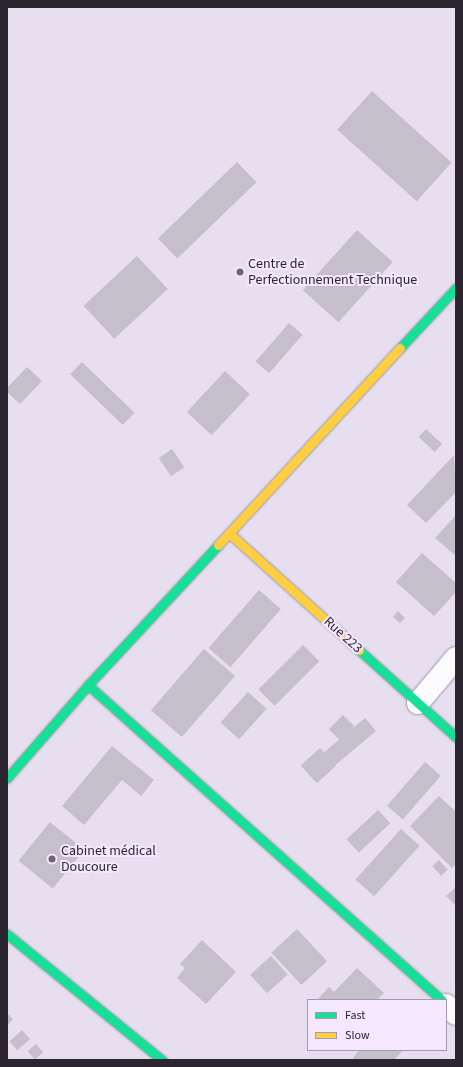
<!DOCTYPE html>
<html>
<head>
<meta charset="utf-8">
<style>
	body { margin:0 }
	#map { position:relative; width:463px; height:1067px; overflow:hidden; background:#e7dfef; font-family:"Source Sans 3",sans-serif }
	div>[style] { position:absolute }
	.building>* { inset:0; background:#c5becb; transform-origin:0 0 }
	.roads { filter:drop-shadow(0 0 1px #9d97a3) drop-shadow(0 0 1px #9d97a3) }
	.street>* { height:22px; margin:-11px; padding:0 11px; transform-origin:11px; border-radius:11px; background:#fbfafd }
	.fast>* { height:9px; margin:-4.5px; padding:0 4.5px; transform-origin:4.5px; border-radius:4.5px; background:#16e098 }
	.slow>* { height:9px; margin:-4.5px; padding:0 4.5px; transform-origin:4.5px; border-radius:4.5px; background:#ffcf43 }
	.dots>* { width:11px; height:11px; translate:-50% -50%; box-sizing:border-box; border:2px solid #f4e7fe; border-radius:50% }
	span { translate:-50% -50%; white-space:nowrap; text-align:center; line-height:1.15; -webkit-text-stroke:4px #f4e7fe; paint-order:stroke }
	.poi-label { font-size:14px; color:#2c2631 }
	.left { translate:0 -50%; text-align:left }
	.street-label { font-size:14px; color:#2c2631 }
	.frame { position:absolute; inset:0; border:8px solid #2c2631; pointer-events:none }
	.legend { position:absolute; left:307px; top:999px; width:140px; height:52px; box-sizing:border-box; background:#f4e7fe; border:1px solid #a49aac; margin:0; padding:5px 7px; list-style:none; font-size:12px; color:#2c2631 }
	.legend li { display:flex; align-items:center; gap:8px; height:20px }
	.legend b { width:20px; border:1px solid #a49aac }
</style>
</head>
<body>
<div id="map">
	<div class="building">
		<i style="left:372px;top:91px;width:107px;height:52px;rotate:42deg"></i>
		<i style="left:237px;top:162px;width:28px;height:110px;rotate:46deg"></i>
		<i style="left:357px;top:230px;width:48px;height:81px;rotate:42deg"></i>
		<i style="left:137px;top:256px;width:45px;height:73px;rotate:47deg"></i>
		<i style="left:289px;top:323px;width:18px;height:51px;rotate:41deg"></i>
		<i style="left:82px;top:362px;width:73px;height:17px;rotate:44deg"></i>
		<i style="clip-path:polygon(27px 367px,42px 381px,20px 404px,7px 392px,7px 388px)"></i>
		<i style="left:225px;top:371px;width:34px;height:56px;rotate:43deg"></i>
		<i style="left:426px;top:429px;width:22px;height:11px;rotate:43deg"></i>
		<i style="left:172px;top:449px;width:22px;height:16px;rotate:56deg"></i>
		<i style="clip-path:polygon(454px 455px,456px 492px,426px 523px,407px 505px)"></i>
		<i style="clip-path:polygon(456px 515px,456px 556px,435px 538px)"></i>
		<i style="clip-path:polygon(422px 553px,456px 583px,456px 592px,434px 616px,396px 582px)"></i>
		<i style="left:259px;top:590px;width:29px;height:77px;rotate:41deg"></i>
		<i style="clip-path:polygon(398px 611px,405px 618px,400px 623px,393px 617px)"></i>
		<i style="left:303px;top:645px;width:23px;height:63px;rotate:45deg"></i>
		<i style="left:204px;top:649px;width:41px;height:81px;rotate:41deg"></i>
		<i style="left:248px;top:692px;width:25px;height:41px;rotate:42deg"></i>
		<i style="left:343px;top:715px;width:16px;height:20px;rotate:45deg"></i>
		<i style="left:365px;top:718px;width:17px;height:54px;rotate:50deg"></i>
		<i style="clip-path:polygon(112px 746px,154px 780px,141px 796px,122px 780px,84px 825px,62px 806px)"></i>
		<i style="left:320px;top:748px;width:24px;height:26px;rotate:48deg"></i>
		<i style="left:425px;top:762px;width:21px;height:58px;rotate:41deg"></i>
		<i style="clip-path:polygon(439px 796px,456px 812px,456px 864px,452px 868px,410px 826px)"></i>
		<i style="left:378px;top:810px;width:18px;height:43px;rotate:47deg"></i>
		<i style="left:50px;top:822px;width:44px;height:50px;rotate:39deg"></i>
		<i style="left:401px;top:829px;width:25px;height:68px;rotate:42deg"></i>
		<i style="left:439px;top:860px;width:13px;height:9px;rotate:48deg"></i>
		<i style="clip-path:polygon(456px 887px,456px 906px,446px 896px)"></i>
		<i style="left:297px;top:929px;width:44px;height:35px;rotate:47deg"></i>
		<i style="clip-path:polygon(202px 940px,236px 972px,206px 1004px,177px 978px,185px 968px,180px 964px)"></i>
		<i style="left:271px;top:956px;width:25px;height:28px;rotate:48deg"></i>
		<i style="clip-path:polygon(357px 968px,384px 993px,377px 1000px,317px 1000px,329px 987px,334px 992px)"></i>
		<i style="clip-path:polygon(7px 1013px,13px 1019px,7px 1026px)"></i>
		<i style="left:22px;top:1030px;width:12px;height:17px;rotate:48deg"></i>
		<i style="left:36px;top:1044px;width:11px;height:11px;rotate:49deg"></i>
		<i style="clip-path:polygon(359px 1050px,403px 1050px,394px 1060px,355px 1060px,353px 1058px)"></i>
	</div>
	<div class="roads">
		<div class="street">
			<i style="left:418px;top:703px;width:59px;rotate:-49.8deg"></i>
			<i style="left:446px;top:1005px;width:13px;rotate:42deg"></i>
		</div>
		<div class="fast">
			<i style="left:400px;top:348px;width:82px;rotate:-47deg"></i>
			<i style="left:359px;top:650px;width:130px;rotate:41.9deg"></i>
			<i style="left:88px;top:685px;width:473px;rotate:41.7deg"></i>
			<i style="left:7px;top:778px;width:123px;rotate:-48.9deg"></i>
			<i style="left:88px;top:685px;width:191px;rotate:-47.1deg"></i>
			<i style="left:7px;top:934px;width:200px;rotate:39.1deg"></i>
		</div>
		<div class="slow">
			<i style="left:229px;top:533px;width:175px;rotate:42deg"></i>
			<i style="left:218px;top:545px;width:268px;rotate:-47.3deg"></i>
		</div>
	</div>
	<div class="dots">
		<i style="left:240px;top:272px;background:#6d6774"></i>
		<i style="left:52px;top:859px;background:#6d6774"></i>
	</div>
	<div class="poi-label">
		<span class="left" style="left:248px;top:272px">Centre de<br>Perfectionnement Technique</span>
		<span class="left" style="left:61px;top:859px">Cabinet médical<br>Doucoure</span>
	</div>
	<div class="street-label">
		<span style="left:343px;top:635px;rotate:42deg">Rue 223</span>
	</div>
	<div class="frame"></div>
	<ul class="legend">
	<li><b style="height:5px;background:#16e098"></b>Fast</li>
	<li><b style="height:5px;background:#ffcf43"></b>Slow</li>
	</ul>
</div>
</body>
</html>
